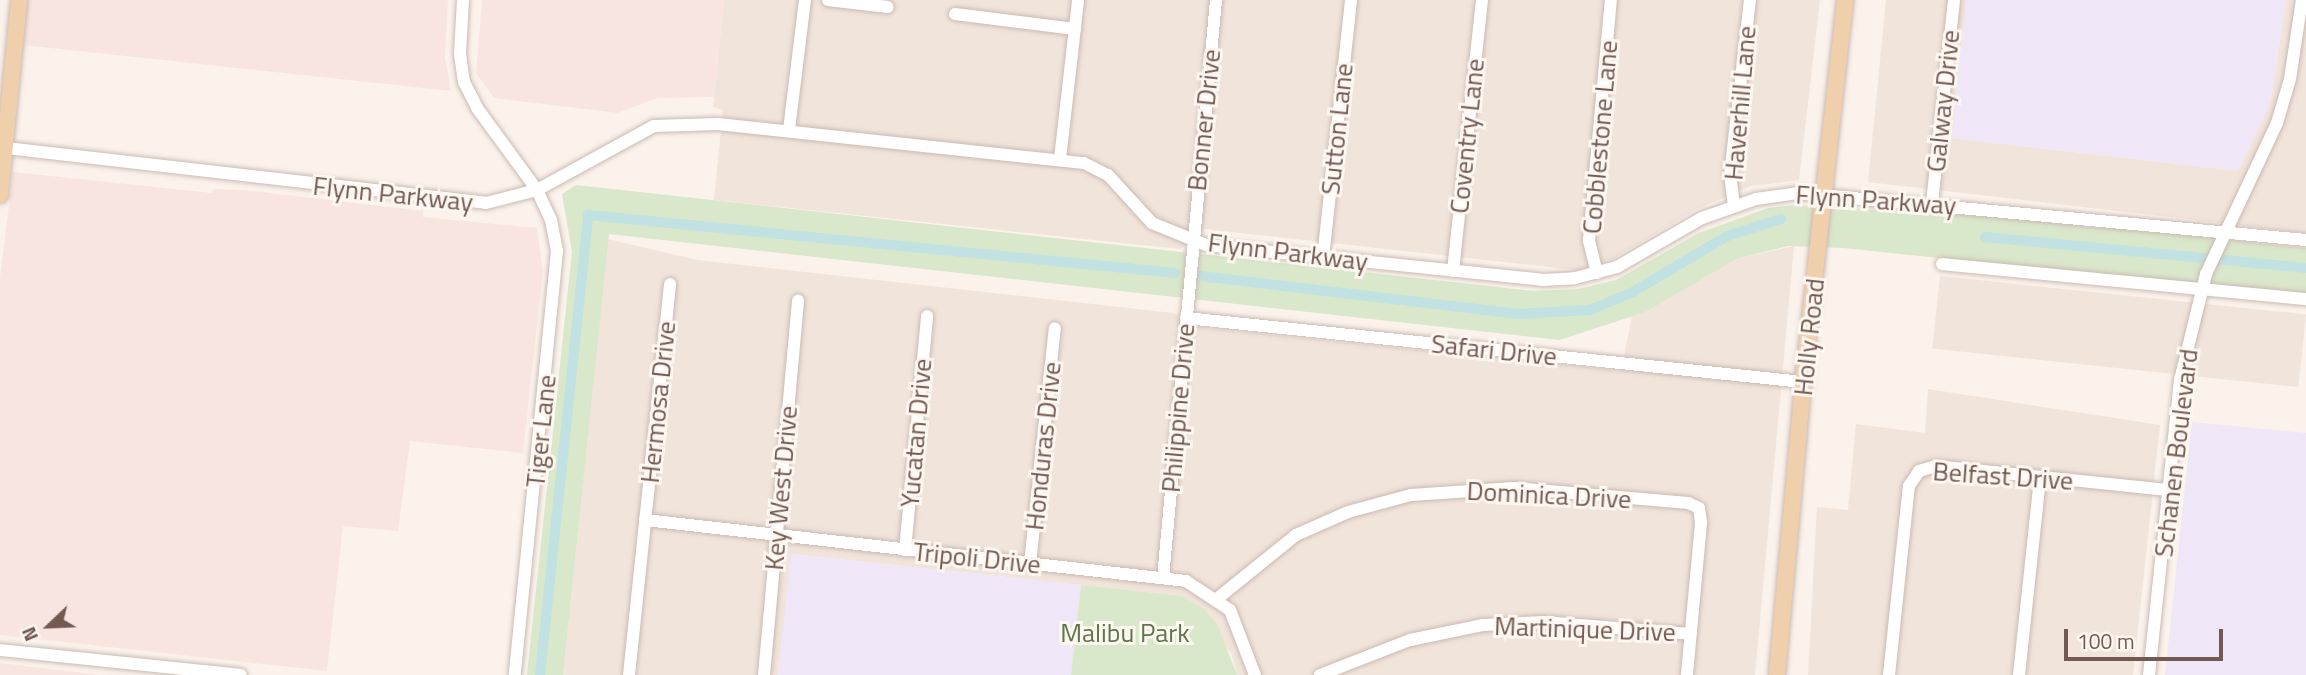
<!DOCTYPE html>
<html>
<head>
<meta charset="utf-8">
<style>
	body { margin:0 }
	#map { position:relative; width:2306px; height:675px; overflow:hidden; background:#faf2eb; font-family:"Titillium Web",sans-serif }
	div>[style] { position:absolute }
	.residential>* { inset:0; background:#f1e4da; transform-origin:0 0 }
	.commercial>* { inset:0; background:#f9e5e0 }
	.education>* { inset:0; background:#efe7f7 }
	.green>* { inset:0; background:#d9e7ca }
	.canal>* { height:10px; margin:-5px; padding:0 5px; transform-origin:5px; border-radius:5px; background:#c1e1e2 }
	.roads { filter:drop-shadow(0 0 2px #cbbab2) drop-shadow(0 0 2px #cbbab2) }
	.minor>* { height:12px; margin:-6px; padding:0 6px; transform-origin:6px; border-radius:6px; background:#fff }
	.major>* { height:16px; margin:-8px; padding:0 8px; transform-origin:8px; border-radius:8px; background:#f0cfac }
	span { translate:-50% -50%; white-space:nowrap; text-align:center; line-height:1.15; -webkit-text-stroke:6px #fdf7f1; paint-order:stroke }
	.street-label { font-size:26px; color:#725951 }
	.park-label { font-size:26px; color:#5d774a }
	.north { position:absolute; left:14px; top:591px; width:70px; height:70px; -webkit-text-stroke:5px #fdf7f1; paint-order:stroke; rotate:247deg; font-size:19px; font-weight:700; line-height:28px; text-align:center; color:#725951 }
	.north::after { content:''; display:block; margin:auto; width:24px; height:32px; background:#725951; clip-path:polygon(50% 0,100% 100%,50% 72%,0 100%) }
	.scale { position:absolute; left:2064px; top:629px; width:159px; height:32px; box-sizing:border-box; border:4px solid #725951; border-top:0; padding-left:9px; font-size:21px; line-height:24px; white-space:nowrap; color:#725951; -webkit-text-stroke:5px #fdf7f1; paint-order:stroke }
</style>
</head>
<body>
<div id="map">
	<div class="residential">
		<i style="clip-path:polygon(724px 0,1820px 0,1799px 180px,1751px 186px,1695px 210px,1613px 259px,1576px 270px,1204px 229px,1180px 249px,714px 200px,723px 110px,713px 107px)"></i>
		<i style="clip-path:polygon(1886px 0,1966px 0,1952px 138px,2238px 171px,2270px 104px,2286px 0,2306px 0,2306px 233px,1868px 182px)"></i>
		<i style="clip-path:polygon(608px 239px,697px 260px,1173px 313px,1203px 328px,1621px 371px,1632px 316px,1736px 259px,1794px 246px,1755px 675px,1237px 675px,1231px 653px,1182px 596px,792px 554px,778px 675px,563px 675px)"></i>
		<i style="left:1940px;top:276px;width:368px;height:73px;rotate:6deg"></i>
		<i style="clip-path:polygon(1928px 389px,2160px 425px,2133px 675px,1808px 675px,1817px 507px,1848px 510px,1856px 424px,1925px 433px)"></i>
	</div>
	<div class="commercial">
		<i style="clip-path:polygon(27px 0,448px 0,445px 57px,451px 91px,23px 45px)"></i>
		<i style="clip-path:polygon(482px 0,724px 0,714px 97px,657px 98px,618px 113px,494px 98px,476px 73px)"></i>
		<i style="clip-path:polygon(13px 172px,212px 193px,213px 189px,243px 190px,423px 211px,423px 217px,537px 228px,543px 271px,523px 453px,410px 441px,398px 531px,343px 526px,327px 671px,0 635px,0 278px)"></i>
		<i style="clip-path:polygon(0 663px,101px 675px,0 675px)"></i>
	</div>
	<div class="education">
		<i style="clip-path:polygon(1966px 0,2286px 0,2270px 104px,2238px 171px,1952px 138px)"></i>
		<i style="clip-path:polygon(2192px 422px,2306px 433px,2306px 675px,2165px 675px)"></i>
		<i style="clip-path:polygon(791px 554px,1081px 585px,1071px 675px,778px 675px)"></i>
	</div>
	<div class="green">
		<i style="clip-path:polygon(576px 185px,1533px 291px,1579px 289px,1616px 280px,1699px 233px,1768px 208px,1794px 205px,2029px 219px,2306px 248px,2306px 297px,1844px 248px,1788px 246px,1736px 259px,1645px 312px,1560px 340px,609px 234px,563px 675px,527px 675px,572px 252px,562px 194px)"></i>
		<i style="clip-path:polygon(1081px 585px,1182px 596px,1204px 609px,1217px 624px,1237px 675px,1071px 675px)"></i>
	</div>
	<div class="canal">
		<i style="left:1985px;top:237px;width:322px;rotate:5.5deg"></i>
		<i style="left:1200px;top:276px;width:319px;rotate:6.8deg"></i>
		<i style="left:1517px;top:314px;width:73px;rotate:-3.1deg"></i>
		<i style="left:1590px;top:310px;width:47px;rotate:-22.7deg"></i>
		<i style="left:1633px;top:292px;width:109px;rotate:-30.8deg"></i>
		<i style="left:1727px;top:236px;width:57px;rotate:-17.5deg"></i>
		<i style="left:540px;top:675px;width:462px;rotate:-84deg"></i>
		<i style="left:588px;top:215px;width:590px;rotate:5.64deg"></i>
	</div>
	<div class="roads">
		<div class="minor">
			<i style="left:463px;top:0;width:54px;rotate:93.2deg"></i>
			<i style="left:460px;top:54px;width:28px;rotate:82deg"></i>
			<i style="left:464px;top:82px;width:29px;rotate:63deg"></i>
			<i style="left:477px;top:108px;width:102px;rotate:53.8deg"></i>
			<i style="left:537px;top:190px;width:33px;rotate:65deg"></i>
			<i style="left:551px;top:220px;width:32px;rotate:79deg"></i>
			<i style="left:557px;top:251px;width:426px;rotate:95.7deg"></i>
			<i style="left:828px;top:0;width:60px;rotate:6.7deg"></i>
			<i style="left:955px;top:14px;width:121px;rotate:7.1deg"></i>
			<i style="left:789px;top:130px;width:131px;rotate:-83deg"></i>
			<i style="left:6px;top:148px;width:483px;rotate:6.5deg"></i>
			<i style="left:486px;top:203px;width:53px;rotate:-14.3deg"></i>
			<i style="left:537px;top:190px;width:133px;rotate:-28.7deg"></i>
			<i style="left:654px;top:126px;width:64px;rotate:-1.8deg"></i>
			<i style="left:718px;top:124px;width:368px;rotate:6.1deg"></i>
			<i style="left:1084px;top:163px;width:27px;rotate:27deg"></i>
			<i style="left:1108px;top:175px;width:65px;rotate:47.5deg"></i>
			<i style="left:1152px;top:223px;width:58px;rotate:22.2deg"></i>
			<i style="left:1206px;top:245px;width:338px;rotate:5.9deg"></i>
			<i style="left:1542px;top:280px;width:33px;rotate:-3deg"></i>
			<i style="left:1575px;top:278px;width:43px;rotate:-14.7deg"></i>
			<i style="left:1617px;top:267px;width:98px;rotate:-30deg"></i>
			<i style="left:1702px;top:218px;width:57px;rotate:-19.4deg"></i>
			<i style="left:1756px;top:199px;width:42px;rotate:-8.1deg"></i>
			<i style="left:1798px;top:193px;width:510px;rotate:5.29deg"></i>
			<i style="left:1060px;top:159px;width:160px;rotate:-83.5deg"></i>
			<i style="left:1932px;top:203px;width:204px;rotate:-83.8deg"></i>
			<i style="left:1734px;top:206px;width:31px;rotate:-97deg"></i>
			<i style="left:1730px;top:175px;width:176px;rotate:-83.5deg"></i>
			<i style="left:1323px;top:258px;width:260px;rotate:-83.8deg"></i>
			<i style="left:1942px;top:264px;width:366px;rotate:5.5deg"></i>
			<i style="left:1453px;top:271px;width:273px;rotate:-83.9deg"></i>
			<i style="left:1597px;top:273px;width:34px;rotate:-104deg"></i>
			<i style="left:1589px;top:240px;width:241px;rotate:-84.8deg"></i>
			<i style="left:1186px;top:318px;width:620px;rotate:5.92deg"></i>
			<i style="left:645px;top:520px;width:544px;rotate:6.43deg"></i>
			<i style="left:1186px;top:581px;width:53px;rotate:33.4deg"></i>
			<i style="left:1230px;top:610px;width:70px;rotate:69deg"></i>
			<i style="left:905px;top:550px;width:235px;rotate:-84.6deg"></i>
			<i style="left:1030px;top:564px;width:237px;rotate:-84deg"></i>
			<i style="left:1163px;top:578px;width:580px;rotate:-84.76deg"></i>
			<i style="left:1218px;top:598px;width:100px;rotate:-38.9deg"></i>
			<i style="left:1296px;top:535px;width:57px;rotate:-23.9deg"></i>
			<i style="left:1348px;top:512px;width:65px;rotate:-15.1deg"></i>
			<i style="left:1411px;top:495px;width:103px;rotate:-3.9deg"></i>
			<i style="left:1514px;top:488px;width:175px;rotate:4.9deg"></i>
			<i style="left:1688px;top:503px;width:12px;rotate:24deg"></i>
			<i style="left:1699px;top:508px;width:15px;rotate:82deg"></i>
			<i style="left:1701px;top:523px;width:153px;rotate:95.3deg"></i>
			<i style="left:0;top:650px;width:242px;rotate:5.9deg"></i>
			<i style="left:629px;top:675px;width:393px;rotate:-84deg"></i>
			<i style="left:764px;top:675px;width:376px;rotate:-84.8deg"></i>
			<i style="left:1320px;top:675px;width:97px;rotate:-21.3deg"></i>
			<i style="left:1410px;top:640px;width:75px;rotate:-11.6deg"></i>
			<i style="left:1483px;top:625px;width:60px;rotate:-2.9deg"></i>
			<i style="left:1543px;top:622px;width:148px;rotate:4.6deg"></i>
			<i style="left:1889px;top:675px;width:190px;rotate:-84deg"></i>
			<i style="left:1909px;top:486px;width:18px;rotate:-56deg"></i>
			<i style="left:1919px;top:471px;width:18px;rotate:-16deg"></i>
			<i style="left:1936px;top:466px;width:234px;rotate:5.9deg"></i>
			<i style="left:2019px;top:675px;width:198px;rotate:-83.9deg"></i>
			<i style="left:2149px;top:675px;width:297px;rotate:-84deg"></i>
			<i style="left:2180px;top:380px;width:109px;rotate:-76.2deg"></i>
			<i style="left:2206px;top:274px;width:167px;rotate:-64.8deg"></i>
			<i style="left:2277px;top:123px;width:46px;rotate:-73.5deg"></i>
			<i style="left:2290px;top:79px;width:80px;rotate:-81.4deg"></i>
		</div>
		<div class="major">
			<i style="left:0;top:195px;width:196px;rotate:-84.4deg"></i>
			<i style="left:1777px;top:675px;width:294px;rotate:-84.9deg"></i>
			<i style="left:1803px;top:382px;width:384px;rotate:-83.7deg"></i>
		</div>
	</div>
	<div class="street-label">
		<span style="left:1943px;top:101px;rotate:-84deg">Galway Drive</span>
		<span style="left:1740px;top:103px;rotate:-85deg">Haverhill Lane</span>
		<span style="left:1204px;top:120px;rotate:-84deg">Bonner Drive</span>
		<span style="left:1337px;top:129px;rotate:-84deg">Sutton Lane</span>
		<span style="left:1467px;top:136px;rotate:-84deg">Coventry Lane</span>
		<span style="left:1600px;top:137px;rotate:-85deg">Cobblestone Lane</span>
		<span style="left:393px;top:194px;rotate:6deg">Flynn Parkway</span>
		<span style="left:1876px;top:200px;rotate:4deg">Flynn Parkway</span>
		<span style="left:1288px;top:252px;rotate:7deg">Flynn Parkway</span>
		<span style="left:1809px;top:337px;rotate:-84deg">Holly Road</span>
		<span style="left:1494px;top:350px;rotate:6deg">Safari Drive</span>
		<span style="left:658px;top:402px;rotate:-84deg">Hermosa Drive</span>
		<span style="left:1178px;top:408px;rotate:-85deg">Philippine Drive</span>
		<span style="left:541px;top:431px;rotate:-84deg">Tiger Lane</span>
		<span style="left:916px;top:433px;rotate:-85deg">Yucatan Drive</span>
		<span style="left:1043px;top:446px;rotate:-84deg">Honduras Drive</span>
		<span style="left:2176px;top:453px;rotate:-83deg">Schanen Boulevard</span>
		<span style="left:2003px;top:476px;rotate:4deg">Belfast Drive</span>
		<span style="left:781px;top:488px;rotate:-85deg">Key West Drive</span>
		<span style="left:1549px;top:495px;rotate:3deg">Dominica Drive</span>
		<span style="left:977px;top:558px;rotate:6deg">Tripoli Drive</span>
		<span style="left:1585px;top:629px;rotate:2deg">Martinique Drive</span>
	</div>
	<div class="park-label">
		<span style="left:1125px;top:633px">Malibu Park</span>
	</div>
	<div class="north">N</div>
	<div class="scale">100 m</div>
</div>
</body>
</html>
